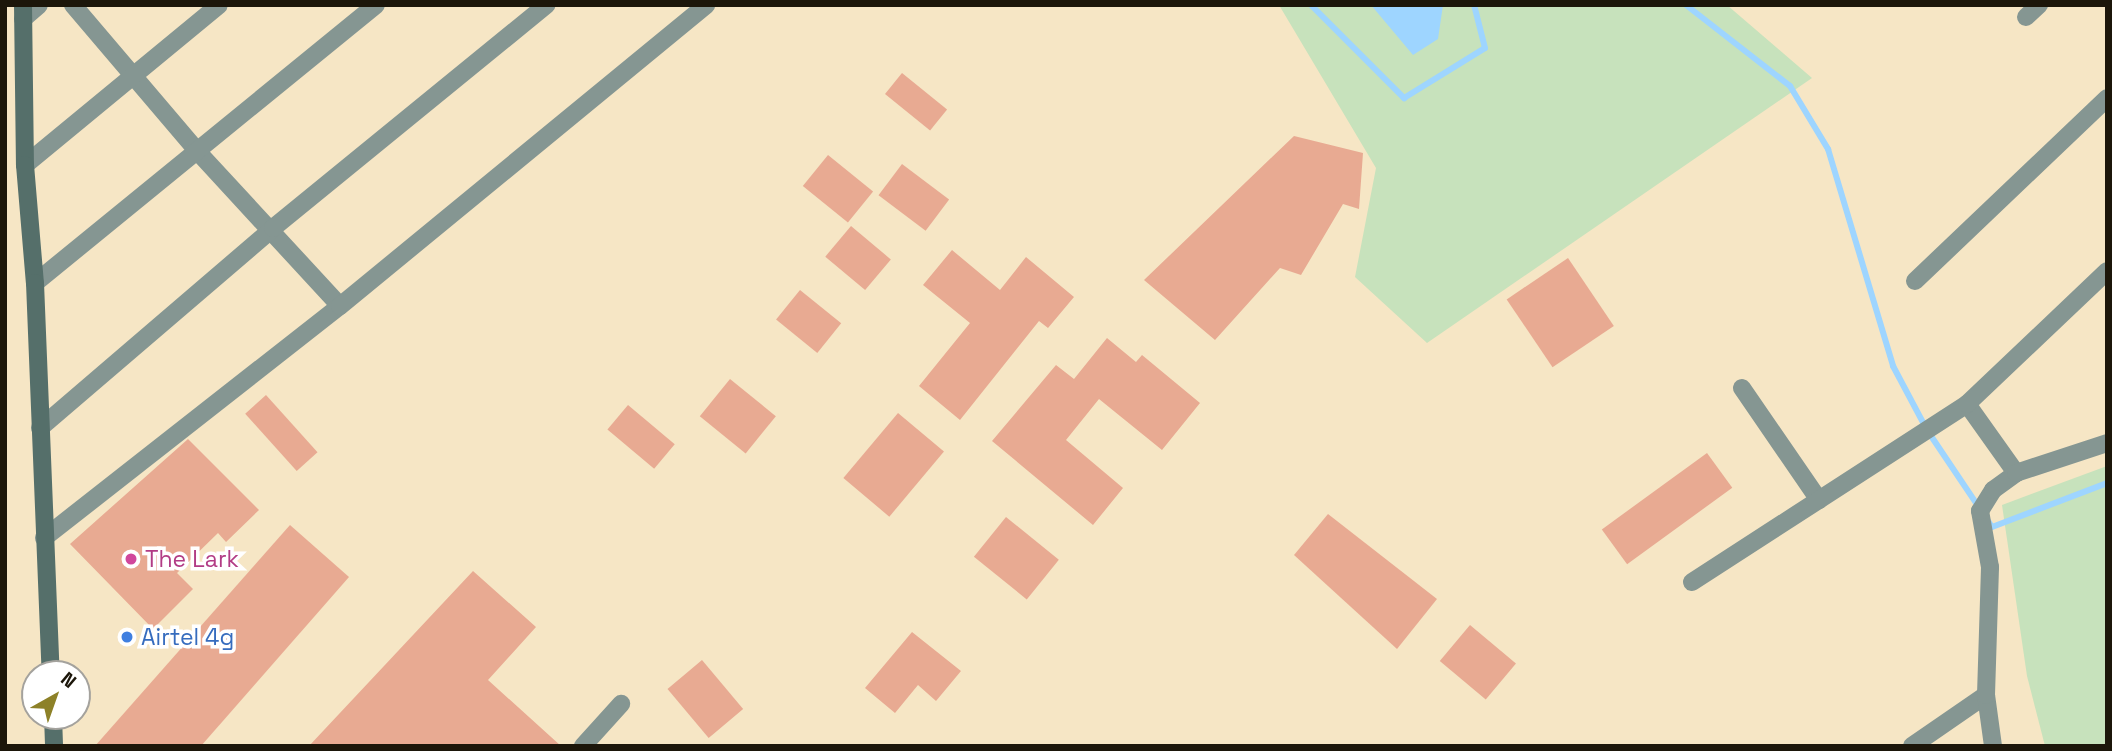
<!DOCTYPE html>
<html>
<head>
<meta charset="utf-8">
<style>
	body { margin:0 }
	#map { position:relative; width:2112px; height:751px; overflow:hidden; background:#f6e6c5; font-family:"Space Grotesk",sans-serif }
	div>[style] { position:absolute }
	.green>* { inset:0; background:#c7e2bc }
	.water>* { inset:0; background:#9ed5ff }
	.stream>* { height:6px; margin:-3px; padding:0 3px; transform-origin:3px; border-radius:3px; background:#9ed5ff }
	.building>* { inset:0; background:#e8aa92; transform-origin:0 0 }
	.street>* { height:18px; margin:-9px; padding:0 9px; transform-origin:9px; border-radius:9px; background:#859692 }
	.secondary>* { height:18px; margin:-9px; padding:0 9px; transform-origin:9px; border-radius:9px; background:#556f6a }
	.dots>* { width:19px; height:19px; translate:-50% -50%; box-sizing:border-box; border:4px solid #fff; border-radius:50% }
	span { translate:-50% -50%; white-space:nowrap; text-align:center; line-height:1.15; -webkit-text-stroke:7px #fff; paint-order:stroke }
	.hotel-label { font-size:23px; color:#b23c85 }
	.left { translate:0 -50%; text-align:left }
	.shop-label { font-size:23px; color:#366cbe }
	.frame { position:absolute; inset:0; border:7px solid #1c160a; pointer-events:none }
	.north { position:absolute; left:21px; top:660px; width:70px; height:70px; box-sizing:border-box; background:#fff; border:2px solid #a4a29d; border-radius:50%; rotate:40deg; font-size:19px; font-weight:700; line-height:28px; text-align:center; color:#1c160a }
	.north::after { content:''; display:block; margin:auto; width:24px; height:32px; background:#8d8128; clip-path:polygon(50% 0,100% 100%,50% 72%,0 100%) }
</style>
</head>
<body>
<div id="map">
	<div class="green">
		<i style="clip-path:polygon(1279px 5px,1727px 5px,1812px 78px,1427px 343px,1355px 277px,1376px 168px)"></i>
		<i style="clip-path:polygon(2107px 466px,2107px 746px,2045px 746px,2027px 676px,2002px 505px)"></i>
	</div>
	<div class="water">
		<i style="clip-path:polygon(1371px 5px,1443px 5px,1438px 39px,1413px 55px)"></i>
	</div>
	<div class="stream">
		<i style="left:1311px;top:5px;width:132px;rotate:45deg"></i>
		<i style="left:1404px;top:98px;width:95px;rotate:-31.7deg"></i>
		<i style="left:1485px;top:48px;width:44px;rotate:-104.3deg"></i>
		<i style="left:1686px;top:5px;width:132px;rotate:37.9deg"></i>
		<i style="left:1790px;top:86px;width:74px;rotate:58.9deg"></i>
		<i style="left:1828px;top:149px;width:227px;rotate:73.3deg"></i>
		<i style="left:1893px;top:366px;width:72px;rotate:62deg"></i>
		<i style="left:1927px;top:430px;width:92px;rotate:56.1deg"></i>
		<i style="left:1988px;top:521px;width:7px;rotate:56deg"></i>
		<i style="left:1992px;top:527px;width:123px;rotate:-20.9deg"></i>
	</div>
	<div class="building">
		<i style="left:902px;top:73px;width:58px;height:27px;rotate:39deg"></i>
		<i style="clip-path:polygon(1294px 136px,1363px 153px,1359px 209px,1343px 204px,1301px 275px,1280px 268px,1215px 340px,1144px 280px)"></i>
		<i style="left:828px;top:155px;width:58px;height:40px;rotate:39deg"></i>
		<i style="left:902px;top:164px;width:59px;height:39px;rotate:37deg"></i>
		<i style="left:851px;top:226px;width:52px;height:40px;rotate:40deg"></i>
		<i style="clip-path:polygon(952px 250px,1000px 290px,1026px 257px,1074px 297px,1048px 328px,1039px 321px,960px 420px,919px 386px,970px 323px,923px 285px)"></i>
		<i style="left:1568px;top:258px;width:82px;height:74px;rotate:56deg"></i>
		<i style="left:800px;top:290px;width:53px;height:38px;rotate:39deg"></i>
		<i style="clip-path:polygon(1107px 338px,1136px 362px,1142px 355px,1200px 403px,1162px 450px,1099px 399px,1066px 440px,1123px 488px,1093px 525px,992px 441px,1056px 365px,1074px 379px)"></i>
		<i style="left:730px;top:379px;width:59px;height:48px;rotate:39deg"></i>
		<i style="left:266px;top:395px;width:77px;height:28px;rotate:48deg"></i>
		<i style="left:628px;top:405px;width:61px;height:32px;rotate:40deg"></i>
		<i style="left:898px;top:413px;width:60px;height:85px;rotate:40deg"></i>
		<i style="clip-path:polygon(188px 439px,259px 510px,226px 542px,218px 533px,177px 573px,193px 589px,153px 629px,70px 544px)"></i>
		<i style="left:1707px;top:453px;width:43px;height:130px;rotate:54deg"></i>
		<i style="clip-path:polygon(1328px 514px,1437px 599px,1397px 649px,1294px 555px)"></i>
		<i style="left:1006px;top:517px;width:68px;height:51px;rotate:39deg"></i>
		<i style="clip-path:polygon(290px 525px,349px 577px,201px 746px,95px 746px)"></i>
		<i style="clip-path:polygon(473px 571px,536px 627px,488px 680px,561px 746px,309px 746px)"></i>
		<i style="left:1470px;top:625px;width:60px;height:47px;rotate:40deg"></i>
		<i style="clip-path:polygon(912px 632px,961px 671px,936px 701px,918px 685px,895px 713px,865px 688px)"></i>
		<i style="left:702px;top:660px;width:64px;height:45px;rotate:50deg"></i>
	</div>
	<div class="street">
		<i style="left:73px;top:5px;width:193px;rotate:49.6deg"></i>
		<i style="left:198px;top:152px;width:209px;rotate:47.3deg"></i>
		<i style="left:2026px;top:17px;width:18px;rotate:-43deg"></i>
		<i style="left:23px;top:19px;width:21px;rotate:-41deg"></i>
		<i style="left:25px;top:165px;width:251px;rotate:-39.5deg"></i>
		<i style="left:1915px;top:281px;width:265px;rotate:-43.6deg"></i>
		<i style="left:35px;top:283px;width:440px;rotate:-39.2deg"></i>
		<i style="left:1742px;top:388px;width:136px;rotate:55.5deg"></i>
		<i style="left:1967px;top:404px;width:85px;rotate:54.6deg"></i>
		<i style="left:40px;top:428px;width:307px;rotate:-40.6deg"></i>
		<i style="left:273px;top:228px;width:353px;rotate:-39.2deg"></i>
		<i style="left:44px;top:538px;width:376px;rotate:-38.1deg"></i>
		<i style="left:340px;top:306px;width:474px;rotate:-39.4deg"></i>
		<i style="left:1692px;top:582px;width:328px;rotate:-32.9deg"></i>
		<i style="left:1967px;top:404px;width:193px;rotate:-43.5deg"></i>
		<i style="left:583px;top:746px;width:57px;rotate:-47.9deg"></i>
		<i style="left:1912px;top:746px;width:90px;rotate:-34.6deg"></i>
		<i style="left:1993px;top:746px;width:51px;rotate:-97.8deg"></i>
		<i style="left:1986px;top:695px;width:128px;rotate:-88.2deg"></i>
		<i style="left:1990px;top:567px;width:57px;rotate:-100.1deg"></i>
		<i style="left:1980px;top:511px;width:25px;rotate:-58deg"></i>
		<i style="left:1993px;top:490px;width:29px;rotate:-36deg"></i>
		<i style="left:2016px;top:473px;width:96px;rotate:-18.2deg"></i>
	</div>
	<div class="secondary">
		<i style="left:23px;top:5px;width:160px;rotate:89.3deg"></i>
		<i style="left:25px;top:165px;width:118px;rotate:85.2deg"></i>
		<i style="left:35px;top:283px;width:391px;rotate:87.7deg"></i>
		<i style="left:53px;top:716px;width:30px;rotate:88deg"></i>
	</div>
	<div class="dots">
		<i style="left:131px;top:559px;background:#d1479c"></i>
		<i style="left:127px;top:637px;background:#3f7fe0"></i>
	</div>
	<div class="hotel-label">
		<span class="left" style="left:145px;top:559px">The Lark</span>
	</div>
	<div class="shop-label">
		<span class="left" style="left:141px;top:637px">Airtel 4g</span>
	</div>
	<div class="frame"></div>
	<div class="north">N</div>
</div>
</body>
</html>
